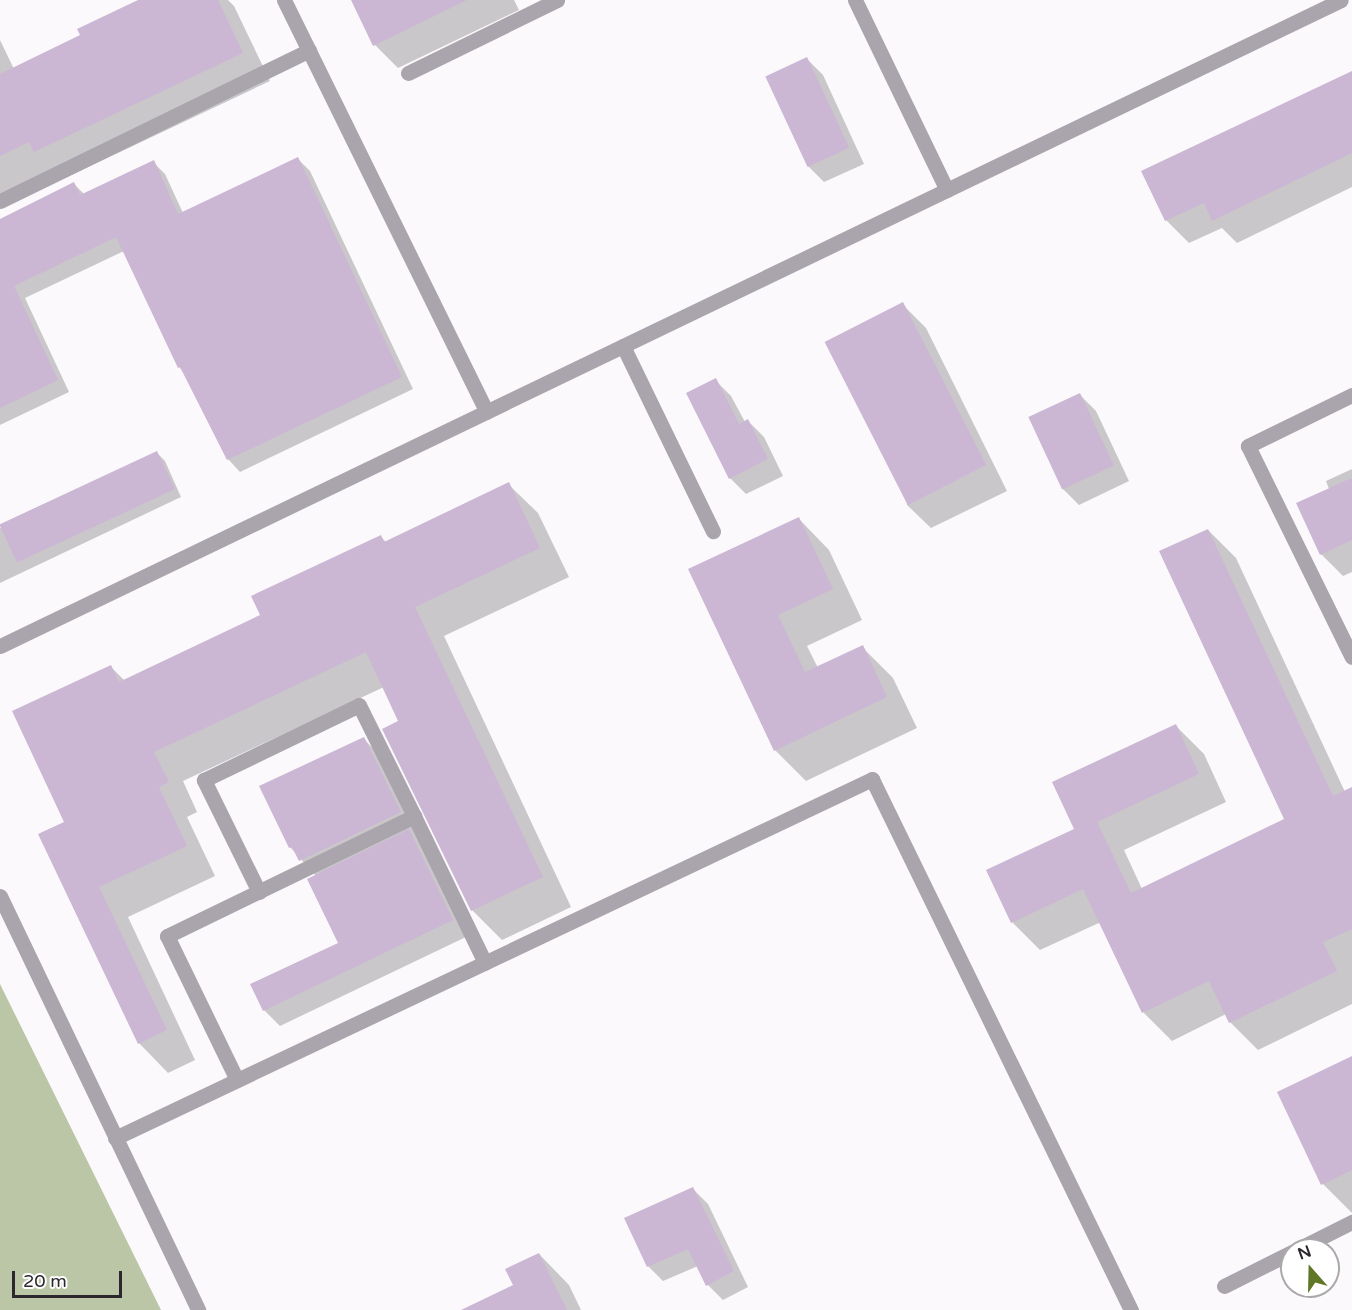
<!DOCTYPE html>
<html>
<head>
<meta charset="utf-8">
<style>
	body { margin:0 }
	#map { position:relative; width:1352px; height:1310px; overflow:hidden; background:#fcf9fd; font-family:"Varela Round",sans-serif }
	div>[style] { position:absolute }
	.forest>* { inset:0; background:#bac6a6 }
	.shadow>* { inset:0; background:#0003 }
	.building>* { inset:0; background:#cbb6d3; transform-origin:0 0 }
	.lane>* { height:15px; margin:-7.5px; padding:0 7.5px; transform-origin:7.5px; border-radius:7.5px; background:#aaa5ac }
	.street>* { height:15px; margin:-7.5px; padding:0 7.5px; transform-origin:7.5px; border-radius:7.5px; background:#aaa5ac }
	span { translate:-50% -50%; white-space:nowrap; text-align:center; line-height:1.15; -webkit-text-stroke:4.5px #fff; paint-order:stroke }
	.north { position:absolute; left:1280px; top:1238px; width:60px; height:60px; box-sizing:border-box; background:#fff; border:2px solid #aba9ab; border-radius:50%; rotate:340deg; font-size:16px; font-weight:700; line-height:24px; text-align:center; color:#2c272e }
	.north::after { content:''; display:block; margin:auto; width:21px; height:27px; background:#617728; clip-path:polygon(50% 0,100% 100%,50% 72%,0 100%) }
	.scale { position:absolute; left:12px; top:1271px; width:110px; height:27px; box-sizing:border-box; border:3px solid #2c272e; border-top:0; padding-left:8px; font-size:18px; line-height:21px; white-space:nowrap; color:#2c272e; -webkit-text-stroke:4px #fff; paint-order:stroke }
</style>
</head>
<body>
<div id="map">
	<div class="forest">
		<i style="clip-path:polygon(0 984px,161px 1310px,0 1310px)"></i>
	</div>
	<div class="shadow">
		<i style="clip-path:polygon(141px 0,228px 0,234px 6px,270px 81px,63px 179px,55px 171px,0 198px,0 40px,14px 69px,82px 36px)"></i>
		<i style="clip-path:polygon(353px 0,514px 0,519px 10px,398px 68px,375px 45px)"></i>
		<i style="clip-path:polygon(807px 59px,823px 75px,864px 164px,824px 182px,808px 166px)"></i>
		<i style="clip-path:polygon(1352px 72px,1352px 187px,1237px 243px,1222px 228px,1189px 243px,1166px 220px)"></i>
		<i style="clip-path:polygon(298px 159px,310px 171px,413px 389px,240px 472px,228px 459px,186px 374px,179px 367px,124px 251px,25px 298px,69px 392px,0 425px,0 230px,74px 184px,84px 194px,153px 162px,165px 174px,183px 213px)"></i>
		<i style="clip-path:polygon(902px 304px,926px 328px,1007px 491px,931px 528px,907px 505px)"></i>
		<i style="clip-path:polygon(715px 380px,731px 396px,745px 422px,748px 421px,764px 437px,783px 476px,746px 494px,730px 478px)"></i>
		<i style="clip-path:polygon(1080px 395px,1096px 411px,1129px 481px,1079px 505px,1063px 489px,1030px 418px)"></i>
		<i style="clip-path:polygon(157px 453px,165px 461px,181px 497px,0 583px,0 528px)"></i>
		<i style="clip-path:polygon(1352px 469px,1352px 572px,1343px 576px,1321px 554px,1329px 489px,1326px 481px)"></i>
		<i style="clip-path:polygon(508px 484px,538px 513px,569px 577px,444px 636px,571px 907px,502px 940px,472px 910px,384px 729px,400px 722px,384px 687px,183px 781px,197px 812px,187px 817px,215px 876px,128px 917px,195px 1060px,168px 1073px,139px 1043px,66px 822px,111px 667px,125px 681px,262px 616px,381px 537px,386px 542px)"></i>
		<i style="clip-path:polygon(799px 519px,829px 550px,862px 620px,807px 646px,818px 668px,862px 647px,893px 678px,917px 728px,806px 781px,775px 750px,690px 570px)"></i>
		<i style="clip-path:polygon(1208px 530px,1236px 558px,1345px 792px,1352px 788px,1352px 1004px,1258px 1050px,1230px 1022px,1226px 1014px,1172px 1041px,1144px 1013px,1101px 922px,1040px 950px,1012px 922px,1076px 830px,1176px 726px,1204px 754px,1226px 802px,1124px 850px,1142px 889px,1286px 820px)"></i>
		<i style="clip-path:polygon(364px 739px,387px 763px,468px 936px,280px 1026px,264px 1010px,340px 943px,316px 876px,290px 847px)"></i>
		<i style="clip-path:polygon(1352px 1058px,1352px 1213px,1323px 1184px)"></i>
		<i style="clip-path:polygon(693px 1189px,708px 1204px,748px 1287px,723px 1300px,708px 1285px,698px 1266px,663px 1281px,648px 1266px)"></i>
		<i style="clip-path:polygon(539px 1254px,569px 1285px,581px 1310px,464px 1310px,515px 1285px)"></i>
	</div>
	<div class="building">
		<i style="clip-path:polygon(138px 0,218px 0,243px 53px,34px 152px,29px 142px,0 156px,0 74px,80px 35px,77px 29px)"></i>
		<i style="clip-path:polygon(351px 0,467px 0,373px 46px)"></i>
		<i style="left:807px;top:57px;width:100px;height:46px;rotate:65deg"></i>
		<i style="clip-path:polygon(1352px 71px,1352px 153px,1212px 221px,1204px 203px,1165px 221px,1141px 171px)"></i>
		<i style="clip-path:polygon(298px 157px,402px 377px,227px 460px,180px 367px,178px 368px,116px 237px,14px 286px,58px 380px,0 408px,0 219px,74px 182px,80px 195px,154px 160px,178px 214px)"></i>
		<i style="left:903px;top:302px;width:183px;height:88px;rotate:63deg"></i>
		<i style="clip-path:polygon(716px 378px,739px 424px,748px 419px,768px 459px,729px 479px,686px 393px)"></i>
		<i style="left:1080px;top:393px;width:80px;height:57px;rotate:65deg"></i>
		<i style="left:157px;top:451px;width:42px;height:174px;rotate:65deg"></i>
		<i style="clip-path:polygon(1352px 478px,1352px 540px,1320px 555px,1296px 503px)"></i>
		<i style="clip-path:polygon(509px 482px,540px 548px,415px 607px,543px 877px,471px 911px,382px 729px,398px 721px,366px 652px,154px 752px,169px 782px,159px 787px,187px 846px,99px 887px,167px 1030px,138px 1044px,38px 834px,64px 822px,12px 711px,111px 665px,119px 682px,260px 615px,251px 596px,381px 535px,384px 542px)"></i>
		<i style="clip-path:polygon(799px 517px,833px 589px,778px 615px,805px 672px,863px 645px,887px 697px,774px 751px,688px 569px)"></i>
		<i style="clip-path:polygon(1208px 529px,1333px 796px,1352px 787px,1352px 929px,1323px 942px,1337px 971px,1229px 1023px,1209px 981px,1142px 1013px,1083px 889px,1011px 923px,986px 870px,1074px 829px,1052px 782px,1176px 724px,1199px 774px,1097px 822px,1131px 893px,1284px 819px,1159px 551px)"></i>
		<i style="clip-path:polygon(364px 737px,401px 812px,299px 861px,292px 847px,289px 848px,259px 786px)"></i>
		<i style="clip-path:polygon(409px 829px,453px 920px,263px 1011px,250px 984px,338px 943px,307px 879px)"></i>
		<i style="clip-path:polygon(1352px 1056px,1352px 1170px,1321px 1185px,1277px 1092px)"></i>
		<i style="clip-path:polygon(693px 1187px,734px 1271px,706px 1286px,688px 1249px,647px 1267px,624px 1218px)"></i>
		<i style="clip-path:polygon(539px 1253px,567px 1310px,461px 1310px,513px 1285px,505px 1269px)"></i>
	</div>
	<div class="lane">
		<i style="left:855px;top:0;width:211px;rotate:64.2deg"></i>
		<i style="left:408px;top:73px;width:166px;rotate:-26.1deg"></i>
		<i style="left:0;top:201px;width:344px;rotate:-26deg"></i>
		<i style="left:623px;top:346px;width:206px;rotate:64.1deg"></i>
		<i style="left:1352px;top:395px;width:116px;rotate:153.9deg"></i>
		<i style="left:1248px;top:446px;width:235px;rotate:63.8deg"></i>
		<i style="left:259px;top:892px;width:125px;rotate:-116.2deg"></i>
		<i style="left:204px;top:780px;width:172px;rotate:-25.8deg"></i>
		<i style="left:359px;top:705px;width:124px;rotate:63.6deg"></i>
		<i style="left:237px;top:1080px;width:160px;rotate:-115.9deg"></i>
		<i style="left:167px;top:936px;width:275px;rotate:-25.9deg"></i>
		<i style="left:414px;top:816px;width:163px;rotate:64.2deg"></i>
		<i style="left:1296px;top:1250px;width:63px;rotate:-26.6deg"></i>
		<i style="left:1224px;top:1286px;width:76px;rotate:-26.6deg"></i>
	</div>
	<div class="street">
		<i style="left:284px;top:0;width:459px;rotate:63.8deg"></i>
		<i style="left:0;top:646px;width:1488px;rotate:-25.72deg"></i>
		<i style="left:0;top:896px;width:459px;rotate:64.4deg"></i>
		<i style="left:115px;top:1138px;width:838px;rotate:-25.37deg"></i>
		<i style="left:872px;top:779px;width:591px;rotate:64deg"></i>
	</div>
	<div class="north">N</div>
	<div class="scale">20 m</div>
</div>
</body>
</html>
